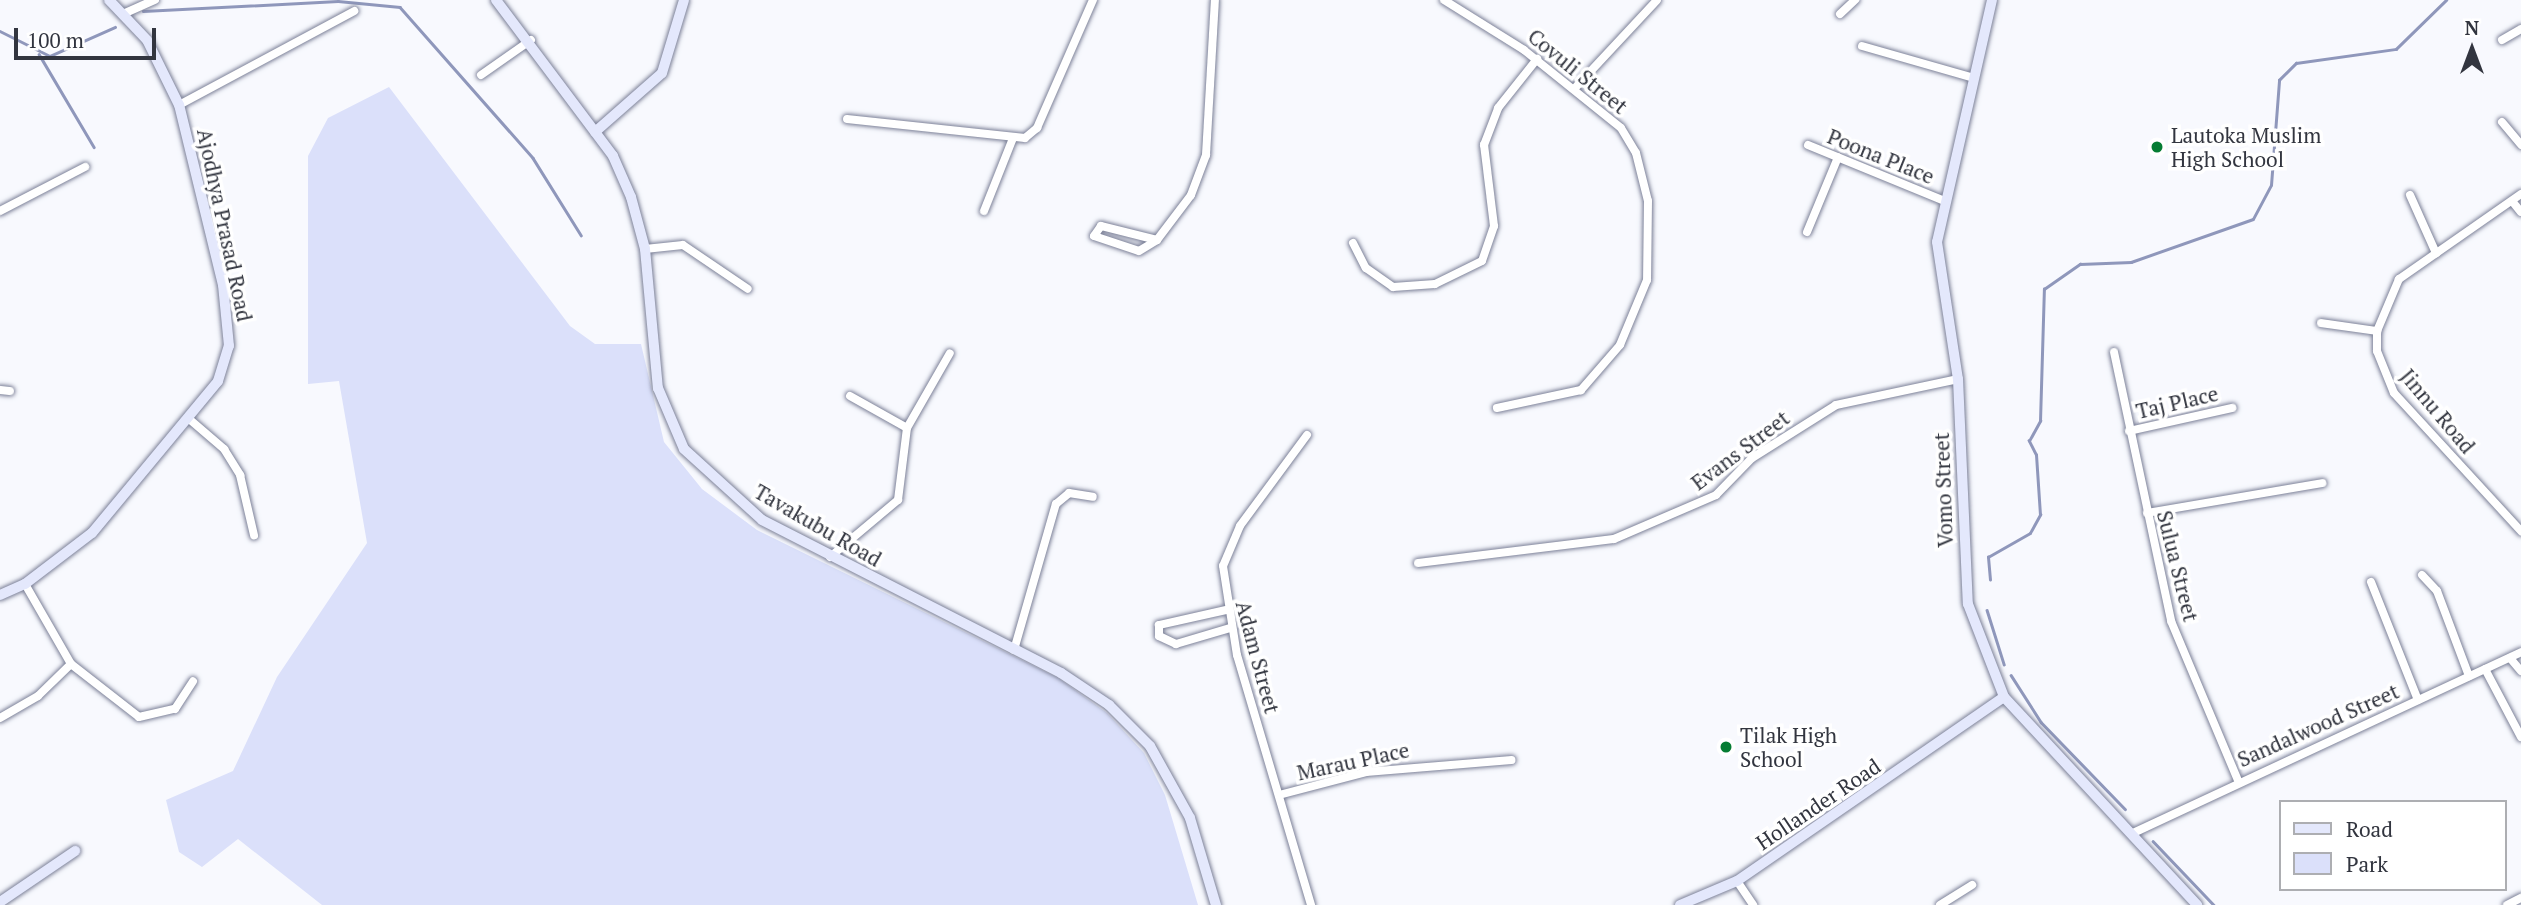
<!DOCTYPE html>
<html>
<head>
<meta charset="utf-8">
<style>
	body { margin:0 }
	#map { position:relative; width:2521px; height:905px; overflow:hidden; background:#f8f9fe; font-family:"PT Serif",serif }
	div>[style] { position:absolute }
	.green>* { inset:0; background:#dbe0fa }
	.stream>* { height:2.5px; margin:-1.25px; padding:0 1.25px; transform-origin:1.25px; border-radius:1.25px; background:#8f97bb }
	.roads { filter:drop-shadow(0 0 2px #7c8198) drop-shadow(0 0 2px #7c8198) }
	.street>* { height:8px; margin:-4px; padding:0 4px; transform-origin:4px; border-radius:4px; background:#fff }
	.secondary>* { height:10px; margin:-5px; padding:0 5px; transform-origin:5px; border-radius:5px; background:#e4e8fc }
	.dots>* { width:19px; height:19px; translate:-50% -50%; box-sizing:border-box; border:4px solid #fff; border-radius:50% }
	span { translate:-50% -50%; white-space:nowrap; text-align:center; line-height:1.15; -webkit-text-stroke:7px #fff; paint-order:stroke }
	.street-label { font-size:21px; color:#32353f }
	.poi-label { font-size:21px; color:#32353f }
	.left { translate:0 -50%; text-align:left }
	.legend { position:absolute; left:2279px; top:800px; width:228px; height:91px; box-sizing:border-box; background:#fff; border:2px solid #adaeb2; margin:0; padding:9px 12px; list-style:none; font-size:21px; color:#32353f }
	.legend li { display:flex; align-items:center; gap:14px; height:35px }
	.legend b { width:35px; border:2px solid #adaeb2 }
	.north { position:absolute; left:2437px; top:14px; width:70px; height:70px; -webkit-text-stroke:5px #fff; paint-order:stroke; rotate:0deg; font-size:19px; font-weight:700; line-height:28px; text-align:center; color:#32353f }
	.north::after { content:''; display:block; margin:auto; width:24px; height:32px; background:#32353f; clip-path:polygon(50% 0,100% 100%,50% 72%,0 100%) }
	.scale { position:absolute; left:14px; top:28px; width:142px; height:32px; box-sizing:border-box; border:4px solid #32353f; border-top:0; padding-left:9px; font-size:21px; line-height:24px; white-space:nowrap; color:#32353f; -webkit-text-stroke:5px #fff; paint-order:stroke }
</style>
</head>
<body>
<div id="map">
	<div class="green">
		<i style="clip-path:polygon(389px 87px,570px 326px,595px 344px,641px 344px,664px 442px,702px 489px,757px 530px,1058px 678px,1107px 713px,1144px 753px,1165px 795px,1198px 905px,322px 905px,238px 839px,202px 867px,179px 852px,166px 800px,233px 771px,277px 677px,367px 543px,339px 381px,308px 384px,308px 156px,328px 118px)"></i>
	</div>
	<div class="stream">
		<i style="left:143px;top:11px;width:195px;rotate:-2.9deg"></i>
		<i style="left:338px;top:1px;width:62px;rotate:5.5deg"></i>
		<i style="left:400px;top:7px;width:201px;rotate:48.6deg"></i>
		<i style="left:533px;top:158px;width:91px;rotate:58.1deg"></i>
		<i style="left:0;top:31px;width:56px;rotate:26.6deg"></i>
		<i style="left:50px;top:56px;width:71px;rotate:-24deg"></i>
		<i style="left:39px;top:54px;width:108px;rotate:59.4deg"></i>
		<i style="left:1990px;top:580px;width:23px;rotate:-95deg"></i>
		<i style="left:1988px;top:557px;width:48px;rotate:-29.7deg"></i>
		<i style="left:2030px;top:533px;width:21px;rotate:-61deg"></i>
		<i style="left:2040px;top:515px;width:60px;rotate:-93.8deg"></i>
		<i style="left:2036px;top:455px;width:16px;rotate:-117deg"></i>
		<i style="left:2029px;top:441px;width:23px;rotate:-61deg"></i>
		<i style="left:2040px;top:421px;width:132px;rotate:-88.3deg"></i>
		<i style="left:2044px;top:289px;width:44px;rotate:-34.8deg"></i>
		<i style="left:2080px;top:264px;width:51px;rotate:-2.2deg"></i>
		<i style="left:2131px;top:262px;width:129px;rotate:-19.4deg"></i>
		<i style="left:2253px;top:219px;width:38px;rotate:-62deg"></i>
		<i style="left:2271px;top:185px;width:105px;rotate:-85.6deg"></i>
		<i style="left:2279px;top:80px;width:24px;rotate:-45deg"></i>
		<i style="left:2296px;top:63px;width:101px;rotate:-8deg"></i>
		<i style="left:2396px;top:49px;width:70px;rotate:-44.4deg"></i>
		<i style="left:1987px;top:610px;width:57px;rotate:72.5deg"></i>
		<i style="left:2011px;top:675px;width:56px;rotate:57.4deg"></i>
		<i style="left:2041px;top:722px;width:121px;rotate:46deg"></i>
		<i style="left:2153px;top:841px;width:88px;rotate:46.4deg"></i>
	</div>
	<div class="roads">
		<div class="street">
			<i style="left:1444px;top:0;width:94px;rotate:32deg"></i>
			<i style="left:1524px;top:50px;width:124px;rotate:38.8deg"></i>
			<i style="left:1621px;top:128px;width:29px;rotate:59deg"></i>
			<i style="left:1636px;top:153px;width:49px;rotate:76deg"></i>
			<i style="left:1648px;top:201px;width:79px;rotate:90.7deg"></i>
			<i style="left:1647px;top:280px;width:70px;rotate:112.6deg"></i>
			<i style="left:1620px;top:345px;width:60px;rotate:130.9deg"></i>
			<i style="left:1581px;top:390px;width:86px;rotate:167.9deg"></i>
			<i style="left:123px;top:14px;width:35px;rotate:-24deg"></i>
			<i style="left:1840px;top:14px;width:21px;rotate:-43deg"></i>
			<i style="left:2502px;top:40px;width:22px;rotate:-30deg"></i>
			<i style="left:1862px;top:46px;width:116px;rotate:15.9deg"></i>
			<i style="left:481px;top:75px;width:61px;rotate:-35deg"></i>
			<i style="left:1575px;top:88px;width:120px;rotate:-47deg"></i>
			<i style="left:179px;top:105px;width:199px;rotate:-28.2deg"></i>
			<i style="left:847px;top:119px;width:179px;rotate:6.1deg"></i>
			<i style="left:1025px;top:138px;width:16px;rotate:-40deg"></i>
			<i style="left:1037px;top:128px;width:140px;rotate:-66.4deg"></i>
			<i style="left:2502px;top:122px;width:30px;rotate:50deg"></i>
			<i style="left:1808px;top:145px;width:145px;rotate:22.3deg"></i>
			<i style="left:2521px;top:194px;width:149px;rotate:145.1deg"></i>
			<i style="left:2399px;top:279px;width:56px;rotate:112.9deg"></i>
			<i style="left:2377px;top:331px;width:20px;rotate:90deg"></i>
			<i style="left:2377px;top:351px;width:45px;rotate:68deg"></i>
			<i style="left:2394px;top:393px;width:188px;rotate:47.4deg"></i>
			<i style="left:2410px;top:195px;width:64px;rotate:65.9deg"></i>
			<i style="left:2512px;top:201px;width:14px;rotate:51deg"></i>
			<i style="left:0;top:211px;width:96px;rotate:-27.4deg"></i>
			<i style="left:984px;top:211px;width:79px;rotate:-68.3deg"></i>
			<i style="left:1807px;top:232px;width:81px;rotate:-67.5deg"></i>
			<i style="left:1157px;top:240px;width:58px;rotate:-166deg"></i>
			<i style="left:1101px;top:226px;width:12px;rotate:125deg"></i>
			<i style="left:1094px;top:236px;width:47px;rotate:18.4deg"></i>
			<i style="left:1139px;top:251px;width:21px;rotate:-31deg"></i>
			<i style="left:1157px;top:240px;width:56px;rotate:-52.9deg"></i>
			<i style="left:1191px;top:195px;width:43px;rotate:-69.4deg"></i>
			<i style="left:1206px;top:155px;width:155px;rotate:-86.7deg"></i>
			<i style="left:1353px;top:243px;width:28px;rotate:63deg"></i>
			<i style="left:1366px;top:268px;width:33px;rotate:35deg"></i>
			<i style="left:1393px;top:287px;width:42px;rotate:-4.1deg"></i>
			<i style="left:1435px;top:284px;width:52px;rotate:-26.1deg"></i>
			<i style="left:1482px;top:261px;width:37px;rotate:-71deg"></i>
			<i style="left:1494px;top:226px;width:82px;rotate:-97deg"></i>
			<i style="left:1484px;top:145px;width:40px;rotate:-69deg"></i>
			<i style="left:1498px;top:108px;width:63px;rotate:-51.5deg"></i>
			<i style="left:645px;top:249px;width:38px;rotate:-6deg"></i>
			<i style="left:683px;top:245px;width:78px;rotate:34.1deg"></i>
			<i style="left:2321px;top:323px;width:57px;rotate:8.1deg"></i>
			<i style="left:2114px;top:352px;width:275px;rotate:78deg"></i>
			<i style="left:2171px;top:621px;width:173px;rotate:67.2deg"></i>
			<i style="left:0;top:390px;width:10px;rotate:6deg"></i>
			<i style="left:850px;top:396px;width:65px;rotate:29.3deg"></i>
			<i style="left:188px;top:418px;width:48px;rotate:40.7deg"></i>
			<i style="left:224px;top:449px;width:31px;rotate:58deg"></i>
			<i style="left:240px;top:475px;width:62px;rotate:76.9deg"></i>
			<i style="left:2129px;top:431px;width:106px;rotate:-12.6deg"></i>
			<i style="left:1307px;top:435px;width:113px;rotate:126.4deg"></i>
			<i style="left:1240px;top:526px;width:43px;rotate:113deg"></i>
			<i style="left:1223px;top:566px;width:90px;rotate:81.1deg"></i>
			<i style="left:1237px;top:655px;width:261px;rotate:73.5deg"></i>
			<i style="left:2147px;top:513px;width:178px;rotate:-9.7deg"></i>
			<i style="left:830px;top:557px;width:89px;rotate:-40deg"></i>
			<i style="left:898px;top:500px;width:73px;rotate:-82.9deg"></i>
			<i style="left:907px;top:428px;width:86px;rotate:-60.2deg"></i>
			<i style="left:1418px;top:563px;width:197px;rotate:-7deg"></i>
			<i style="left:1614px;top:539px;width:111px;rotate:-23.3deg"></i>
			<i style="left:1716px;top:495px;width:52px;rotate:-45.8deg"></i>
			<i style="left:1752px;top:458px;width:99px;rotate:-32.2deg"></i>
			<i style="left:1836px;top:405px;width:125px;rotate:-12deg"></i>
			<i style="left:2422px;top:575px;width:22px;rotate:47deg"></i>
			<i style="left:2437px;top:591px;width:91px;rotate:69.4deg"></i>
			<i style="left:2371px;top:582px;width:127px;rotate:68.3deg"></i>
			<i style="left:25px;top:584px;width:92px;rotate:60.1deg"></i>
			<i style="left:71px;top:664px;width:86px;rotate:37.9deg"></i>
			<i style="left:139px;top:717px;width:37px;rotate:-13deg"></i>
			<i style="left:175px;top:709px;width:33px;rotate:-57deg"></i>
			<i style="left:1226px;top:610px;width:69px;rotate:167.4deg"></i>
			<i style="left:1159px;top:625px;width:11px;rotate:90deg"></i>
			<i style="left:1159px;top:636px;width:19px;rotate:25deg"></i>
			<i style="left:1176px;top:644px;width:56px;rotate:-16.5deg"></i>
			<i style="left:1014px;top:650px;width:152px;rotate:-74deg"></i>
			<i style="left:1056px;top:504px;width:17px;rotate:-40deg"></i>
			<i style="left:1069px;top:493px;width:24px;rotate:9deg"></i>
			<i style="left:2510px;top:658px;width:17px;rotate:50deg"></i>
			<i style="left:2485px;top:669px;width:77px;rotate:62.1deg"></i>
			<i style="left:0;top:718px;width:44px;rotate:-30.1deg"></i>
			<i style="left:38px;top:696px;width:46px;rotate:-44.1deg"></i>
			<i style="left:1279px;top:795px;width:90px;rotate:-14.8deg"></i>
			<i style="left:1366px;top:772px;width:146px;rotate:-4.7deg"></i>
			<i style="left:2131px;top:834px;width:430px;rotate:-25deg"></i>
			<i style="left:1737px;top:881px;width:29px;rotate:56deg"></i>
			<i style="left:1940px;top:905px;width:38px;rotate:-32deg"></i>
			<i style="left:2507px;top:905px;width:16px;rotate:-27deg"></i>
		</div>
		<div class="secondary">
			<i style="left:496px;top:0;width:195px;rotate:53.1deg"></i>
			<i style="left:613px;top:156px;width:45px;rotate:66.3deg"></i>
			<i style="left:631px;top:197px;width:54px;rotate:74.9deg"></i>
			<i style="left:645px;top:249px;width:140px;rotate:84.7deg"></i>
			<i style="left:658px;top:388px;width:66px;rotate:66.9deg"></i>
			<i style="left:684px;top:449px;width:105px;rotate:42.3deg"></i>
			<i style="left:762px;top:520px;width:336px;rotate:27.1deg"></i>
			<i style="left:1061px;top:673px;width:58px;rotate:33.7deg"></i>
			<i style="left:1109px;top:705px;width:58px;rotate:45deg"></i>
			<i style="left:1150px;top:746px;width:82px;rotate:60.9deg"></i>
			<i style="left:1190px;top:818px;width:91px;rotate:73.4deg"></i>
			<i style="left:1992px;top:0;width:248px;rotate:102.8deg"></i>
			<i style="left:1937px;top:242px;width:139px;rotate:81.3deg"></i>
			<i style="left:1958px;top:379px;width:225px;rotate:87.5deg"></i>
			<i style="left:1968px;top:604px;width:100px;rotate:68.8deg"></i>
			<i style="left:2004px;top:697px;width:284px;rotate:47.1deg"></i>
			<i style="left:595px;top:132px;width:89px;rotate:-41.4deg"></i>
			<i style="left:662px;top:73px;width:76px;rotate:-73.2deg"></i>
			<i style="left:0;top:595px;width:27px;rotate:-24deg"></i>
			<i style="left:25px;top:584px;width:84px;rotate:-37.3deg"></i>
			<i style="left:92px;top:533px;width:197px;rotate:-50.3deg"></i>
			<i style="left:218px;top:381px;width:37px;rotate:-73deg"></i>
			<i style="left:229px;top:346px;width:61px;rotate:-95.6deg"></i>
			<i style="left:223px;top:285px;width:185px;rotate:-103.7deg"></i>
			<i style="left:179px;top:105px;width:72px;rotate:-116.2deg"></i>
			<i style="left:147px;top:40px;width:55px;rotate:-133.5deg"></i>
			<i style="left:0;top:902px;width:91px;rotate:-34.2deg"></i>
			<i style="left:1680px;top:905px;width:62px;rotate:-22.8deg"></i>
			<i style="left:1737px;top:881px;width:324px;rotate:-34.6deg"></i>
		</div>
	</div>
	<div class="dots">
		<i style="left:2157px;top:147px;background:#057c33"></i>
		<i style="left:1726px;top:747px;background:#057c33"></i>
	</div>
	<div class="street-label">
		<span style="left:1578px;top:71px;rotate:39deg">Covuli Street</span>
		<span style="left:1881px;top:156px;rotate:22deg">Poona Place</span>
		<span style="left:225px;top:225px;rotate:78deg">Ajodhya Prasad Road</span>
		<span style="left:2177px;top:402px;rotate:-13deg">Taj Place</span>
		<span style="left:2438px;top:411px;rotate:50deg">Jinnu Road</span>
		<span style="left:1740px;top:450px;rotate:-37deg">Evans Street</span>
		<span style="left:1943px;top:490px;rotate:-92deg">Vomo Street</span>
		<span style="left:818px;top:525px;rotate:30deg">Tavakubu Road</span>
		<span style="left:2178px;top:566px;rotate:76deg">Sulua Street</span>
		<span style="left:1258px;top:657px;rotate:75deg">Adam Street</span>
		<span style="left:2318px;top:725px;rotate:-24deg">Sandalwood Street</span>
		<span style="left:1353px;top:761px;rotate:-12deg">Marau Place</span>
		<span style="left:1818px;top:804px;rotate:-34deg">Hollander Road</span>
	</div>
	<div class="poi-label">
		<span class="left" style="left:2171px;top:147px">Lautoka Muslim<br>High School</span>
		<span class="left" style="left:1740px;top:747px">Tilak High<br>School</span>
	</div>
	<ul class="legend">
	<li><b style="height:9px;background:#e4e8fc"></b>Road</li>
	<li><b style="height:19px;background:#dbe0fa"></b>Park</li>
	</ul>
	<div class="north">N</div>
	<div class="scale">100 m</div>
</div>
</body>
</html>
